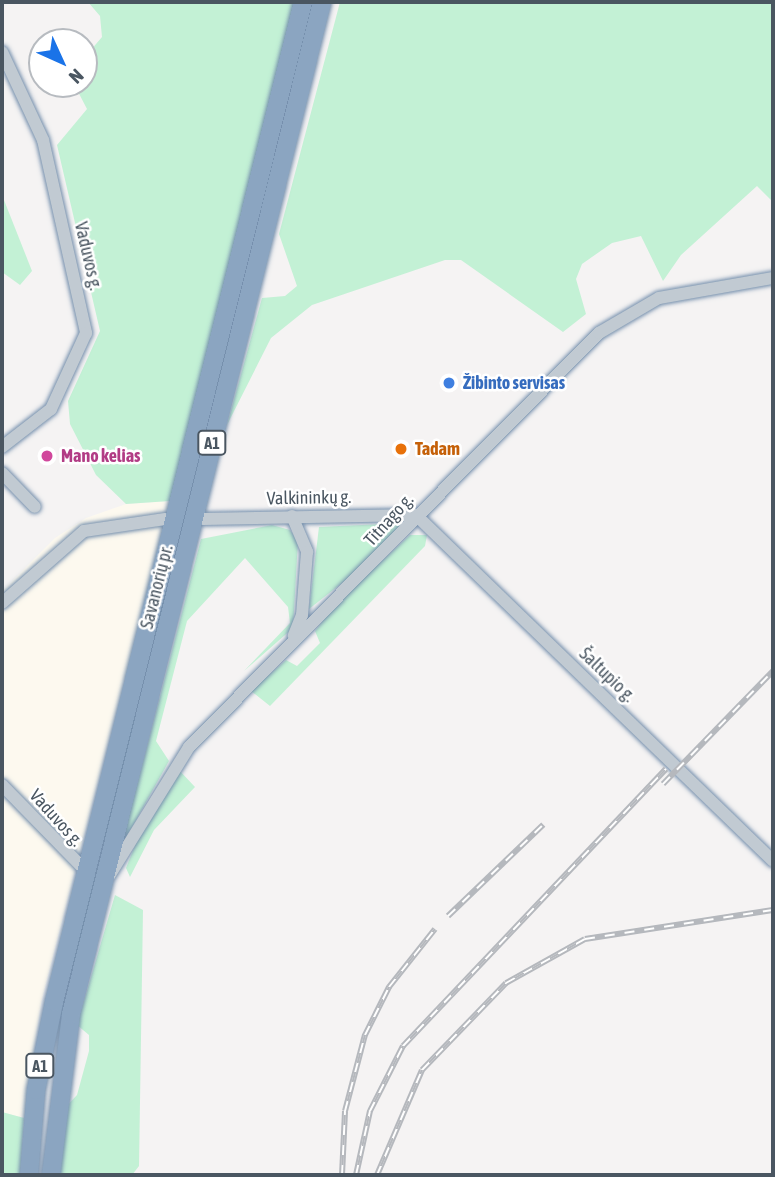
<!DOCTYPE html>
<html>
<head>
<meta charset="utf-8">
<style>
	body { margin:0 }
	#map { position:relative; width:775px; height:1177px; overflow:hidden; background:#f5f3f3; font-family:"Asap Condensed",sans-serif }
	div>[style] { position:absolute }
	.commercial>* { inset:0; background:#fdf9ef }
	.green>* { inset:0; background:#c3f1d5 }
	.roads { filter:drop-shadow(0 0 2px #7690ad) drop-shadow(0 0 2px #7690ad) }
	.minor>* { height:12px; margin:-6px; padding:0 6px; transform-origin:6px; border-radius:6px; background:#c1cad2 }
	.highway>* { height:18px; margin:-9px; padding:0 9px; transform-origin:9px; border-radius:9px; background:#8ba5c1 }
	.rail>* { height:6px; margin-top:-3px; transform-origin:0; background:repeating-linear-gradient(90deg,#fff 0 10px,#b5b8bd 0 20px); box-sizing:border-box; border-block:2px solid #b5b8bd }
	.dots>* { width:19px; height:19px; translate:-50% -50%; box-sizing:border-box; border:4px solid #fff; border-radius:50% }
	span { translate:-50% -50%; white-space:nowrap; text-align:center; line-height:1.15; -webkit-text-stroke:5px #fff; paint-order:stroke }
	.shield-label span { padding:2px 5px; background:#fff; border:2px solid; border-radius:5px; -webkit-text-stroke-width:0 }
	.shield-label { font-size:16px; color:#4a5661; font-weight:700 }
	.street-label { font-size:18px; color:#4a5661 }
	.shop-label { font-size:18px; color:#366cbe; font-weight:700 }
	.left { translate:0 -50%; text-align:left }
	.food-label { font-size:18px; color:#c56008; font-weight:700 }
	.hotel-label { font-size:18px; color:#b23c85; font-weight:700 }
	.frame { position:absolute; inset:0; border:4px solid #4a5661; pointer-events:none }
	.north { position:absolute; left:28px; top:28px; width:70px; height:70px; box-sizing:border-box; background:#fff; border:2px solid #b7bbc0; border-radius:50%; rotate:135deg; font-size:19px; font-weight:700; line-height:28px; text-align:center; color:#4a5661 }
	.north::after { content:''; display:block; margin:auto; width:24px; height:32px; background:#1a73e8; clip-path:polygon(50% 0,100% 100%,50% 72%,0 100%) }
</style>
</head>
<body>
<div id="map">
	<div class="commercial">
		<i style="clip-path:polygon(170px 501px,41px 1003px,24px 1118px,2px 1112px,2px 591px,55px 538px,86px 518px,126px 504px)"></i>
	</div>
	<div class="green">
		<i style="clip-path:polygon(88px 2px,295px 2px,170px 501px,126px 504px,96px 475px,70px 424px,68px 401px,100px 331px,57px 145px,87px 109px,74px 84px,84px 84px,84px 58px,102px 37px,100px 16px)"></i>
		<i style="clip-path:polygon(340px 2px,773px 2px,773px 202px,757px 186px,681px 255px,663px 281px,641px 236px,612px 243px,582px 264px,576px 279px,586px 314px,563px 332px,461px 260px,445px 260px,312px 305px,271px 338px,227px 425px,262px 298px,285px 296px,297px 286px,279px 234px)"></i>
		<i style="clip-path:polygon(2px 195px,32px 271px,20px 285px,2px 272px)"></i>
		<i style="clip-path:polygon(405px 523px,389px 546px,309px 609px,319px 527px)"></i>
		<i style="clip-path:polygon(272px 525px,290px 530px,298px 541px,293px 628px,244px 671px,290px 623px,288px 607px,245px 558px,187px 621px,156px 741px,169px 761px,121px 847px,201px 539px)"></i>
		<i style="clip-path:polygon(410px 535px,427px 535px,425px 546px,270px 706px,251px 691px,286px 660px,297px 666px,320px 643px,315px 631px,338px 602px)"></i>
		<i style="clip-path:polygon(179px 770px,195px 787px,154px 830px,130px 877px,126px 868px,140px 833px)"></i>
		<i style="clip-path:polygon(115px 895px,143px 910px,139px 1166px,132px 1175px,60px 1175px,62px 1111px,77px 1095px,89px 1051px,89px 1035px,77px 1025px)"></i>
		<i style="clip-path:polygon(2px 1112px,24px 1118px,20px 1175px,2px 1175px)"></i>
	</div>
	<div class="roads">
		<div class="minor">
			<i style="left:2px;top:52px;width:97px;rotate:65deg"></i>
			<i style="left:43px;top:140px;width:198px;rotate:77.4deg"></i>
			<i style="left:86px;top:333px;width:84px;rotate:114.7deg"></i>
			<i style="left:51px;top:409px;width:62px;rotate:142.2deg"></i>
			<i style="left:2px;top:473px;width:47px;rotate:45.9deg"></i>
			<i style="left:416px;top:515px;width:497px;rotate:44.1deg"></i>
			<i style="left:292px;top:516px;width:39px;rotate:67deg"></i>
			<i style="left:307px;top:552px;width:63px;rotate:94.5deg"></i>
			<i style="left:302px;top:615px;width:22px;rotate:112deg"></i>
			<i style="left:203px;top:519px;width:213px;rotate:-1.1deg"></i>
			<i style="left:2px;top:603px;width:109px;rotate:-41.3deg"></i>
			<i style="left:84px;top:531px;width:82px;rotate:-8.4deg"></i>
			<i style="left:2px;top:785px;width:122px;rotate:45.7deg"></i>
			<i style="left:109px;top:876px;width:152px;rotate:-58.2deg"></i>
			<i style="left:189px;top:747px;width:583px;rotate:-45.28deg"></i>
			<i style="left:599px;top:333px;width:69px;rotate:-30.3deg"></i>
			<i style="left:659px;top:298px;width:116px;rotate:-10deg"></i>
		</div>
		<div class="highway">
			<i style="left:29px;top:1175px;width:85px;rotate:-85.3deg"></i>
			<i style="left:36px;top:1090px;width:90px;rotate:-78.4deg"></i>
			<i style="left:54px;top:1002px;width:1031px;rotate:-76.02deg"></i>
			<i style="left:51px;top:1175px;width:162px;rotate:-82.9deg"></i>
			<i style="left:71px;top:1014px;width:1043px;rotate:-76.07deg"></i>
		</div>
	</div>
	<div class="rail">
		<i style="left:663px;top:784px;width:158px;rotate:-45.8deg"></i>
		<i style="left:448px;top:916px;width:132px;rotate:-43.8deg"></i>
		<i style="left:342px;top:1175px;width:64px;rotate:-87.3deg"></i>
		<i style="left:345px;top:1111px;width:79px;rotate:-75.3deg"></i>
		<i style="left:365px;top:1035px;width:54px;rotate:-63.4deg"></i>
		<i style="left:389px;top:987px;width:74px;rotate:-51.6deg"></i>
		<i style="left:356px;top:1175px;width:66px;rotate:-77.7deg"></i>
		<i style="left:370px;top:1111px;width:73px;rotate:-63.1deg"></i>
		<i style="left:403px;top:1046px;width:382px;rotate:-46.5deg"></i>
		<i style="left:377px;top:1175px;width:114px;rotate:-66.8deg"></i>
		<i style="left:422px;top:1070px;width:121px;rotate:-46deg"></i>
		<i style="left:506px;top:983px;width:90px;rotate:-29.1deg"></i>
		<i style="left:585px;top:939px;width:190px;rotate:-8.8deg"></i>
	</div>
	<div class="dots">
		<i style="left:449px;top:383px;background:#3f7fe0"></i>
		<i style="left:401px;top:449px;background:#e8710a"></i>
		<i style="left:47px;top:456px;background:#d1479c"></i>
	</div>
	<div class="shield-label">
		<span style="left:212px;top:443px">A1</span>
		<span style="left:40px;top:1066px">A1</span>
	</div>
	<div class="street-label">
		<span style="left:88px;top:256px;rotate:77deg">Vaduvos g.</span>
		<span style="left:309px;top:498px;rotate:-1deg">Valkininkų g.</span>
		<span style="left:389px;top:520px;rotate:-48deg">Titnago g.</span>
		<span style="left:157px;top:587px;rotate:-76deg">Savanorių pr.</span>
		<span style="left:607px;top:675px;rotate:44deg">Šaltupio g.</span>
		<span style="left:56px;top:818px;rotate:48deg">Vaduvos g.</span>
	</div>
	<div class="shop-label">
		<span class="left" style="left:463px;top:383px">Žibinto servisas</span>
	</div>
	<div class="food-label">
		<span class="left" style="left:415px;top:449px">Tadam</span>
	</div>
	<div class="hotel-label">
		<span class="left" style="left:61px;top:456px">Mano kelias</span>
	</div>
	<div class="frame"></div>
	<div class="north">N</div>
</div>
</body>
</html>
